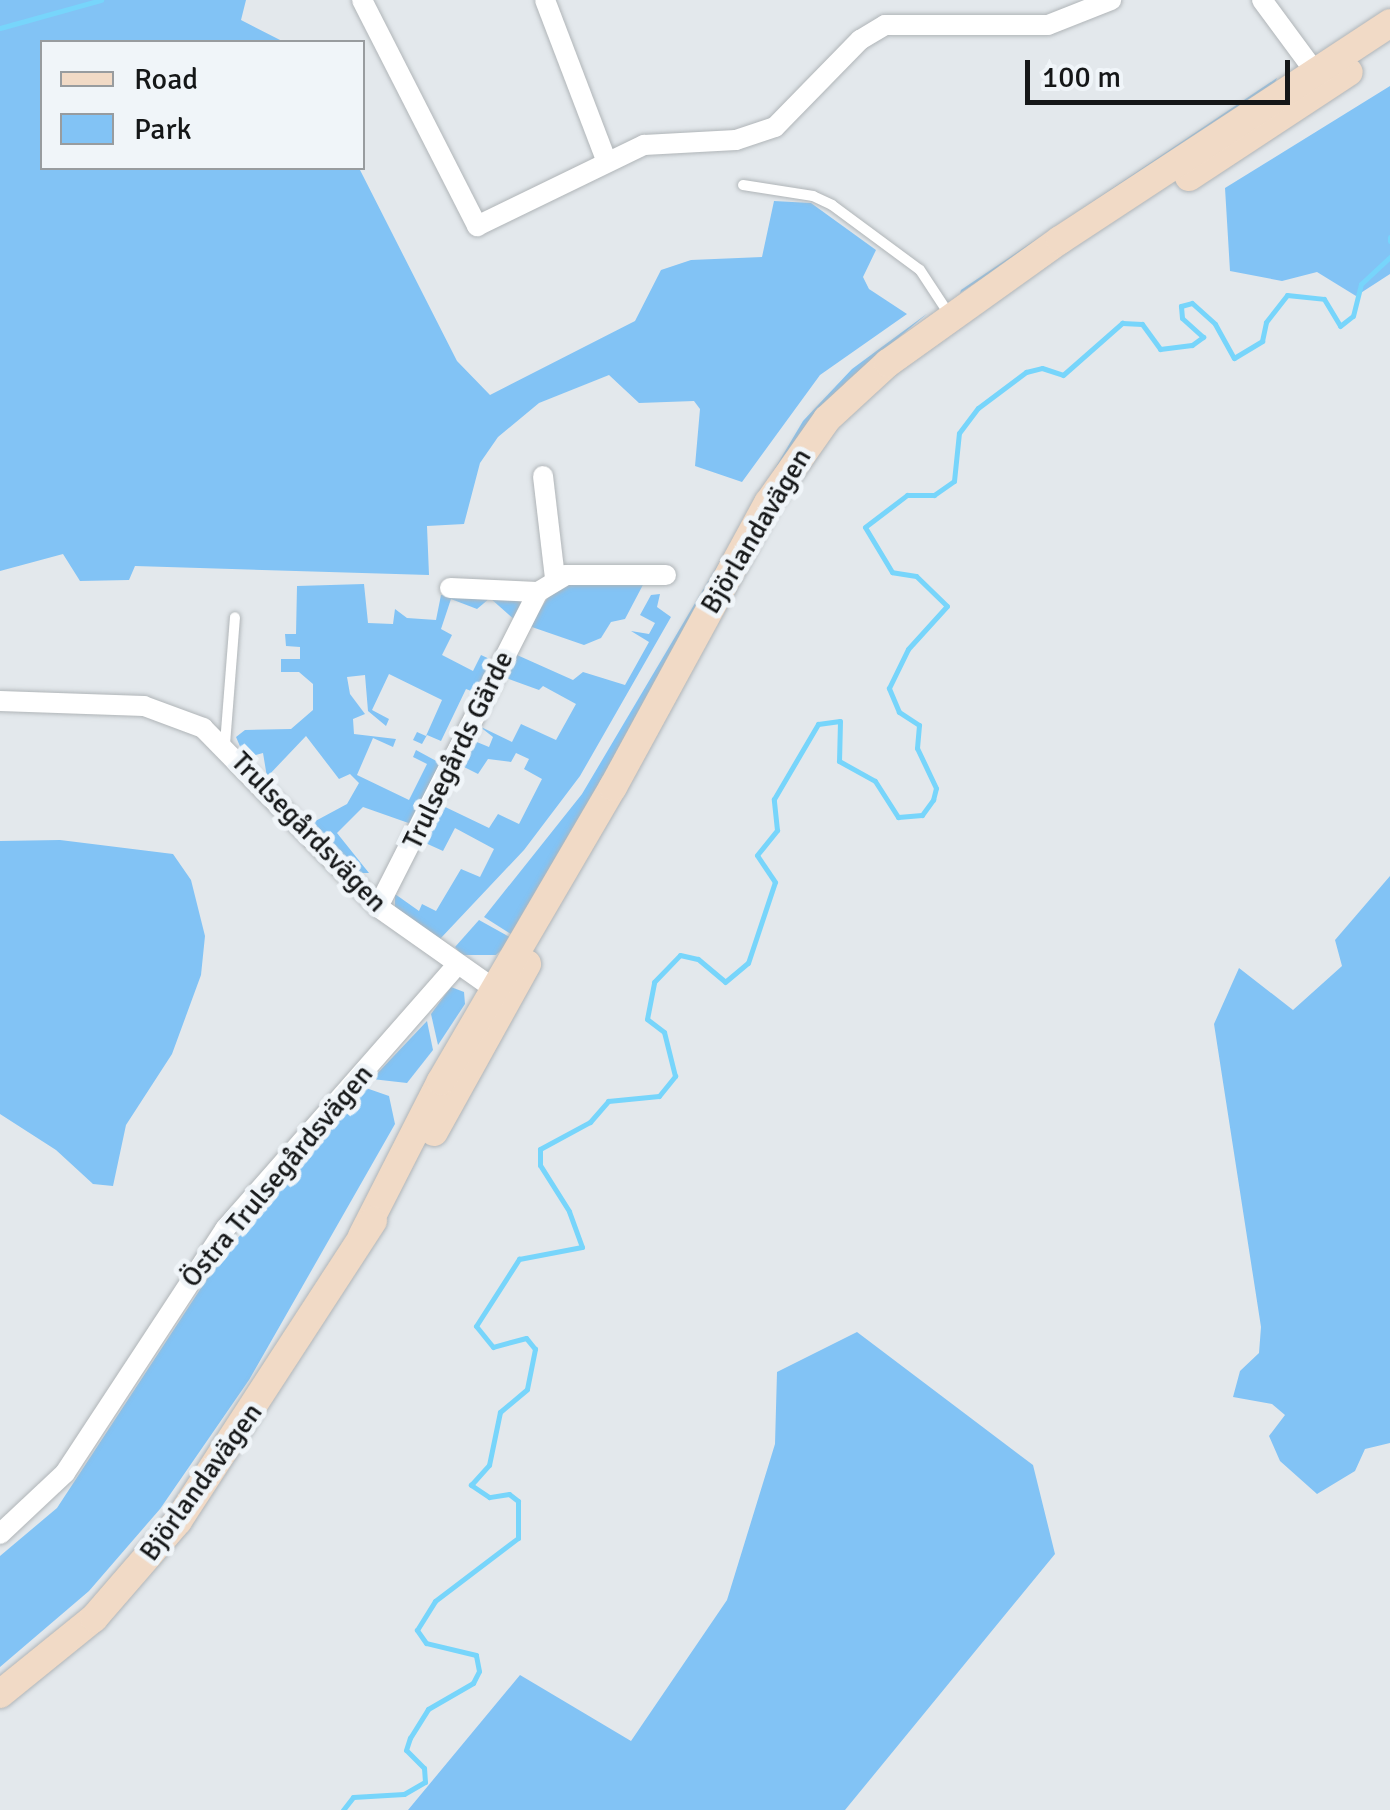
<!DOCTYPE html>
<html>
<head>
<meta charset="utf-8">
<style>
	body { margin:0 }
	#map { position:relative; width:1390px; height:1810px; overflow:hidden; background:#e3e8ec; font-family:Signika,sans-serif }
	div>[style] { position:absolute }
	.green>* { inset:0; background:#82c3f5 }
	.stream>* { height:5px; margin:-2.5px; padding:0 2.5px; transform-origin:2.5px; border-radius:2.5px; background:#77d5fb }
	.roads { filter:drop-shadow(0 0 2px #b0b5b8) drop-shadow(0 0 2px #b0b5b8) }
	.lane>* { height:10px; margin:-5px; padding:0 5px; transform-origin:5px; border-radius:5px; background:#fff }
	.street>* { height:20px; margin:-10px; padding:0 10px; transform-origin:10px; border-radius:10px; background:#fff }
	.secondary>* { height:28px; margin:-14px; padding:0 14px; transform-origin:14px; border-radius:14px; background:#f1dac6 }
	span { translate:-50% -50%; white-space:nowrap; text-align:center; line-height:1.15; -webkit-text-stroke:10px #f0f5f9; paint-order:stroke }
	.street-label { font-size:28px; color:#151718 }
	.legend { position:absolute; left:40px; top:40px; width:325px; height:130px; box-sizing:border-box; background:#f0f5f9; border:2px solid #989c9f; margin:0; padding:12px 18px; list-style:none; font-size:30px; color:#151718 }
	.legend li { display:flex; align-items:center; gap:20px; height:50px }
	.legend b { width:50px; border:2px solid #989c9f }
	.scale { position:absolute; left:1025px; top:60px; width:265px; height:45px; box-sizing:border-box; border:5px solid #151718; border-top:0; padding-left:12px; font-size:30px; line-height:35px; white-space:nowrap; color:#151718; -webkit-text-stroke:8px #f0f5f9; paint-order:stroke }
</style>
</head>
<body>
<div id="map">
	<div class="green">
		<i style="clip-path:polygon(0 0,246px 0,241px 20px,284px 42px,42px 42px,42px 168px,359px 168px,457px 361px,490px 395px,635px 321px,661px 270px,691px 260px,762px 257px,774px 201px,811px 203px,876px 250px,863px 277px,869px 289px,907px 314px,820px 375px,742px 482px,695px 466px,700px 409px,694px 401px,639px 403px,609px 375px,539px 403px,498px 437px,480px 463px,464px 524px,427px 526px,429px 575px,135px 566px,129px 580px,80px 581px,63px 554px,0 571px)"></i>
		<i style="clip-path:polygon(1277px 78px,1271px 91px,960px 293px,961px 290px)"></i>
		<i style="clip-path:polygon(1390px 86px,1390px 274px,1356px 296px,1317px 272px,1282px 281px,1230px 271px,1225px 188px)"></i>
		<i style="clip-path:polygon(928px 313px,847px 381px,775px 470px,514px 936px,484px 917px,582px 794px,803px 421px,852px 369px)"></i>
		<i style="clip-path:polygon(645px 581px,625px 619px,611px 622px,601px 638px,584px 645px,529px 626px,557px 584px)"></i>
		<i style="clip-path:polygon(364px 584px,368px 623px,393px 624px,395px 609px,407px 618px,436px 620px,441px 595px,524px 596px,516px 621px,490px 598px,477px 609px,451px 599px,441px 629px,452px 635px,442px 655px,473px 671px,481px 655px,496px 662px,479px 694px,466px 689px,441px 741px,427px 735px,422px 744px,413px 740px,417px 732px,426px 736px,442px 700px,389px 674px,372px 710px,389px 719px,386px 726px,368px 711px,365px 675px,347px 677px,350px 694px,365px 714px,353px 719px,354px 734px,396px 739px,393px 747px,373px 738px,357px 775px,409px 800px,427px 764px,413px 757px,416px 750px,440px 763px,417px 826px,363px 807px,337px 833px,369px 873px,355px 873px,308px 825px,347px 804px,359px 783px,350px 774px,339px 779px,306px 736px,267px 777px,263px 753px,245px 758px,236px 737px,245px 730px,291px 729px,313px 710px,313px 684px,299px 672px,281px 672px,281px 659px,300px 659px,300px 647px,286px 646px,285px 634px,296px 634px,297px 586px)"></i>
		<i style="clip-path:polygon(660px 594px,657px 607px,671px 617px,580px 776px,524px 850px,440px 939px,395px 908px,395px 894px,419px 911px,422px 904px,436px 911px,461px 869px,480px 877px,494px 849px,455px 828px,443px 851px,421px 841px,439px 804px,489px 828px,498px 814px,519px 824px,542px 779px,524px 769px,529px 759px,516px 753px,511px 762px,488px 759px,478px 774px,460px 765px,472px 740px,489px 747px,493px 737px,479px 726px,512px 742px,521px 724px,556px 740px,576px 704px,543px 686px,539px 690px,506px 678px,517px 655px,573px 680px,583px 672px,625px 685px,649px 642px,631px 631px,649px 634px,655px 623px,640px 615px,651px 595px)"></i>
		<i style="clip-path:polygon(60px 840px,173px 854px,191px 880px,205px 936px,201px 975px,172px 1054px,126px 1125px,113px 1186px,93px 1184px,56px 1150px,0 1114px,0 841px)"></i>
		<i style="clip-path:polygon(1390px 876px,1390px 1443px,1365px 1449px,1355px 1471px,1317px 1494px,1280px 1461px,1269px 1436px,1285px 1415px,1272px 1404px,1233px 1397px,1240px 1371px,1259px 1353px,1261px 1327px,1214px 1024px,1239px 968px,1293px 1010px,1342px 966px,1335px 940px)"></i>
		<i style="clip-path:polygon(479px 920px,513px 939px,496px 955px,462px 955px,455px 947px)"></i>
		<i style="clip-path:polygon(451px 987px,464px 992px,465px 1004px,438px 1045px,431px 1014px)"></i>
		<i style="clip-path:polygon(427px 1021px,433px 1050px,407px 1083px,372px 1079px)"></i>
		<i style="clip-path:polygon(366px 1088px,389px 1096px,395px 1124px,249px 1380px,160px 1509px,89px 1591px,0 1667px,0 1556px,57px 1508px,220px 1259px)"></i>
		<i style="clip-path:polygon(857px 1332px,1033px 1465px,1055px 1554px,845px 1810px,408px 1810px,520px 1675px,631px 1741px,727px 1600px,775px 1444px,777px 1372px)"></i>
	</div>
	<div class="stream">
		<i style="left:0;top:28px;width:105px;rotate:-15.5deg"></i>
		<i style="left:1390px;top:237px;width:4px;rotate:90deg"></i>
		<i style="left:343px;top:1810px;width:16px;rotate:-52deg"></i>
		<i style="left:353px;top:1797px;width:51px;rotate:-3.4deg"></i>
		<i style="left:404px;top:1794px;width:24px;rotate:-30deg"></i>
		<i style="left:425px;top:1782px;width:14px;rotate:-94deg"></i>
		<i style="left:424px;top:1768px;width:25px;rotate:-135deg"></i>
		<i style="left:406px;top:1750px;width:13px;rotate:-72deg"></i>
		<i style="left:410px;top:1738px;width:34px;rotate:-58deg"></i>
		<i style="left:428px;top:1709px;width:52px;rotate:-30deg"></i>
		<i style="left:473px;top:1683px;width:13px;rotate:-63deg"></i>
		<i style="left:479px;top:1671px;width:16px;rotate:-101deg"></i>
		<i style="left:476px;top:1655px;width:51px;rotate:-166.5deg"></i>
		<i style="left:426px;top:1643px;width:16px;rotate:-125deg"></i>
		<i style="left:417px;top:1630px;width:34px;rotate:-58deg"></i>
		<i style="left:435px;top:1601px;width:104px;rotate:-37.2deg"></i>
		<i style="left:518px;top:1538px;width:37px;rotate:-90deg"></i>
		<i style="left:518px;top:1501px;width:11px;rotate:-142deg"></i>
		<i style="left:509px;top:1494px;width:20px;rotate:171deg"></i>
		<i style="left:489px;top:1497px;width:22px;rotate:-146deg"></i>
		<i style="left:471px;top:1485px;width:27px;rotate:-48deg"></i>
		<i style="left:489px;top:1465px;width:54px;rotate:-78.3deg"></i>
		<i style="left:500px;top:1412px;width:35px;rotate:-40deg"></i>
		<i style="left:527px;top:1389px;width:41px;rotate:-78.7deg"></i>
		<i style="left:535px;top:1349px;width:14px;rotate:-129deg"></i>
		<i style="left:526px;top:1338px;width:34px;rotate:165deg"></i>
		<i style="left:493px;top:1347px;width:27px;rotate:-129deg"></i>
		<i style="left:476px;top:1326px;width:80px;rotate:-57.3deg"></i>
		<i style="left:519px;top:1259px;width:64px;rotate:-10.8deg"></i>
		<i style="left:582px;top:1247px;width:38px;rotate:-110deg"></i>
		<i style="left:569px;top:1211px;width:54px;rotate:-122.2deg"></i>
		<i style="left:540px;top:1165px;width:16px;rotate:-90deg"></i>
		<i style="left:540px;top:1149px;width:57px;rotate:-28.4deg"></i>
		<i style="left:590px;top:1122px;width:28px;rotate:-49deg"></i>
		<i style="left:608px;top:1101px;width:51px;rotate:-5.6deg"></i>
		<i style="left:659px;top:1096px;width:26px;rotate:-51deg"></i>
		<i style="left:675px;top:1076px;width:45px;rotate:-104deg"></i>
		<i style="left:664px;top:1032px;width:21px;rotate:-143deg"></i>
		<i style="left:647px;top:1019px;width:38px;rotate:-79deg"></i>
		<i style="left:654px;top:982px;width:37px;rotate:-46deg"></i>
		<i style="left:680px;top:955px;width:18px;rotate:13deg"></i>
		<i style="left:698px;top:959px;width:35px;rotate:40deg"></i>
		<i style="left:725px;top:982px;width:30px;rotate:-40deg"></i>
		<i style="left:748px;top:963px;width:85px;rotate:-71.6deg"></i>
		<i style="left:775px;top:882px;width:32px;rotate:-124deg"></i>
		<i style="left:757px;top:855px;width:32px;rotate:-51deg"></i>
		<i style="left:777px;top:830px;width:31px;rotate:-96deg"></i>
		<i style="left:774px;top:799px;width:87px;rotate:-59.6deg"></i>
		<i style="left:818px;top:724px;width:22px;rotate:-8deg"></i>
		<i style="left:840px;top:721px;width:40px;rotate:91.4deg"></i>
		<i style="left:839px;top:761px;width:41px;rotate:29.1deg"></i>
		<i style="left:875px;top:781px;width:43px;rotate:57.4deg"></i>
		<i style="left:898px;top:817px;width:24px;rotate:-5deg"></i>
		<i style="left:922px;top:815px;width:19px;rotate:-54deg"></i>
		<i style="left:933px;top:800px;width:12px;rotate:-76deg"></i>
		<i style="left:936px;top:788px;width:44px;rotate:-115.4deg"></i>
		<i style="left:917px;top:748px;width:23px;rotate:-85deg"></i>
		<i style="left:919px;top:725px;width:24px;rotate:-147deg"></i>
		<i style="left:899px;top:712px;width:26px;rotate:-113deg"></i>
		<i style="left:889px;top:688px;width:43px;rotate:-64deg"></i>
		<i style="left:908px;top:649px;width:58px;rotate:-47.8deg"></i>
		<i style="left:947px;top:606px;width:43px;rotate:-135.9deg"></i>
		<i style="left:916px;top:576px;width:24px;rotate:-171deg"></i>
		<i style="left:892px;top:572px;width:52px;rotate:-121deg"></i>
		<i style="left:865px;top:527px;width:53px;rotate:-37.3deg"></i>
		<i style="left:907px;top:495px;width:27px"></i>
		<i style="left:934px;top:495px;width:24px;rotate:-35deg"></i>
		<i style="left:954px;top:481px;width:48px;rotate:-84.1deg"></i>
		<i style="left:959px;top:433px;width:31px;rotate:-53deg"></i>
		<i style="left:978px;top:408px;width:60px;rotate:-36.9deg"></i>
		<i style="left:1026px;top:372px;width:16px;rotate:-14deg"></i>
		<i style="left:1042px;top:368px;width:22px;rotate:18deg"></i>
		<i style="left:1063px;top:375px;width:79px;rotate:-41.4deg"></i>
		<i style="left:1122px;top:323px;width:20px;rotate:3deg"></i>
		<i style="left:1142px;top:324px;width:31px;rotate:54deg"></i>
		<i style="left:1160px;top:349px;width:32px;rotate:-7deg"></i>
		<i style="left:1192px;top:345px;width:14px;rotate:-36deg"></i>
		<i style="left:1203px;top:337px;width:28px;rotate:-138deg"></i>
		<i style="left:1182px;top:318px;width:12px;rotate:-95deg"></i>
		<i style="left:1181px;top:306px;width:11px;rotate:-15deg"></i>
		<i style="left:1192px;top:303px;width:31px;rotate:42deg"></i>
		<i style="left:1215px;top:324px;width:39px;rotate:61deg"></i>
		<i style="left:1234px;top:358px;width:33px;rotate:-31deg"></i>
		<i style="left:1262px;top:341px;width:19px;rotate:-78deg"></i>
		<i style="left:1266px;top:322px;width:34px;rotate:-52deg"></i>
		<i style="left:1287px;top:295px;width:37px;rotate:6deg"></i>
		<i style="left:1324px;top:299px;width:31px;rotate:59deg"></i>
		<i style="left:1340px;top:326px;width:16px;rotate:-38deg"></i>
		<i style="left:1353px;top:316px;width:33px;rotate:-76deg"></i>
		<i style="left:1361px;top:284px;width:40px;rotate:-43deg"></i>
	</div>
	<div class="roads">
		<div class="lane">
			<i style="left:743px;top:185px;width:71px;rotate:8.9deg"></i>
			<i style="left:813px;top:196px;width:21px;rotate:25deg"></i>
			<i style="left:832px;top:205px;width:109px;rotate:36.5deg"></i>
			<i style="left:920px;top:270px;width:53px;rotate:56.6deg"></i>
			<i style="left:225px;top:744px;width:127px;rotate:-85.5deg"></i>
		</div>
		<div class="street">
			<i style="left:362px;top:0;width:254px;rotate:63deg"></i>
			<i style="left:477px;top:226px;width:186px;rotate:-25.9deg"></i>
			<i style="left:644px;top:145px;width:92px;rotate:-3.1deg"></i>
			<i style="left:736px;top:140px;width:41px;rotate:-18.4deg"></i>
			<i style="left:775px;top:127px;width:122px;rotate:-45.7deg"></i>
			<i style="left:860px;top:40px;width:29px;rotate:-31deg"></i>
			<i style="left:885px;top:25px;width:163px"></i>
			<i style="left:1048px;top:25px;width:68px;rotate:-21.6deg"></i>
			<i style="left:545px;top:0;width:173px;rotate:69.1deg"></i>
			<i style="left:1262px;top:0;width:89px;rotate:53.6deg"></i>
			<i style="left:543px;top:476px;width:103px;rotate:83.3deg"></i>
			<i style="left:450px;top:588px;width:88px;rotate:2.6deg"></i>
			<i style="left:0;top:701px;width:144px;rotate:2deg"></i>
			<i style="left:144px;top:706px;width:63px;rotate:20.4deg"></i>
			<i style="left:203px;top:728px;width:250px;rotate:45.6deg"></i>
			<i style="left:378px;top:907px;width:141px;rotate:35.2deg"></i>
			<i style="left:378px;top:907px;width:353px;rotate:-63.1deg"></i>
			<i style="left:538px;top:592px;width:33px;rotate:-31deg"></i>
			<i style="left:566px;top:575px;width:100px"></i>
			<i style="left:0;top:1534px;width:89px;rotate:-43.2deg"></i>
			<i style="left:65px;top:1473px;width:292px;rotate:-56.7deg"></i>
			<i style="left:225px;top:1229px;width:350px;rotate:-48.7deg"></i>
		</div>
		<div class="secondary">
			<i style="left:1189px;top:177px;width:191px;rotate:-33.3deg"></i>
			<i style="left:434px;top:1132px;width:192px;rotate:-61deg"></i>
			<i style="left:362px;top:1236px;width:174px;rotate:-63deg"></i>
			<i style="left:441px;top:1081px;width:341px;rotate:-59.7deg"></i>
			<i style="left:613px;top:787px;width:324px;rotate:-61.4deg"></i>
			<i style="left:768px;top:503px;width:103px;rotate:-54.9deg"></i>
			<i style="left:827px;top:419px;width:83px;rotate:-42.6deg"></i>
			<i style="left:888px;top:363px;width:211px;rotate:-35.6deg"></i>
			<i style="left:1060px;top:240px;width:395px;rotate:-33.3deg"></i>
			<i style="left:0;top:1694px;width:121px;rotate:-39deg"></i>
			<i style="left:94px;top:1618px;width:128px;rotate:-49.1deg"></i>
			<i style="left:178px;top:1521px;width:358px;rotate:-57deg"></i>
		</div>
	</div>
	<div class="street-label">
		<span style="left:756px;top:531px;rotate:-59deg">Björlandavägen</span>
		<span style="left:458px;top:750px;rotate:-64deg">Trulsegårds Gärde</span>
		<span style="left:309px;top:832px;rotate:46deg">Trulsegårdsvägen</span>
		<span style="left:277px;top:1176px;rotate:-50deg">Östra Trulsegårdsvägen</span>
		<span style="left:201px;top:1482px;rotate:-54deg">Björlandavägen</span>
	</div>
	<ul class="legend">
	<li><b style="height:12px;background:#f1dac6"></b>Road</li>
	<li><b style="height:28px;background:#82c3f5"></b>Park</li>
	</ul>
	<div class="scale">100 m</div>
</div>
</body>
</html>
